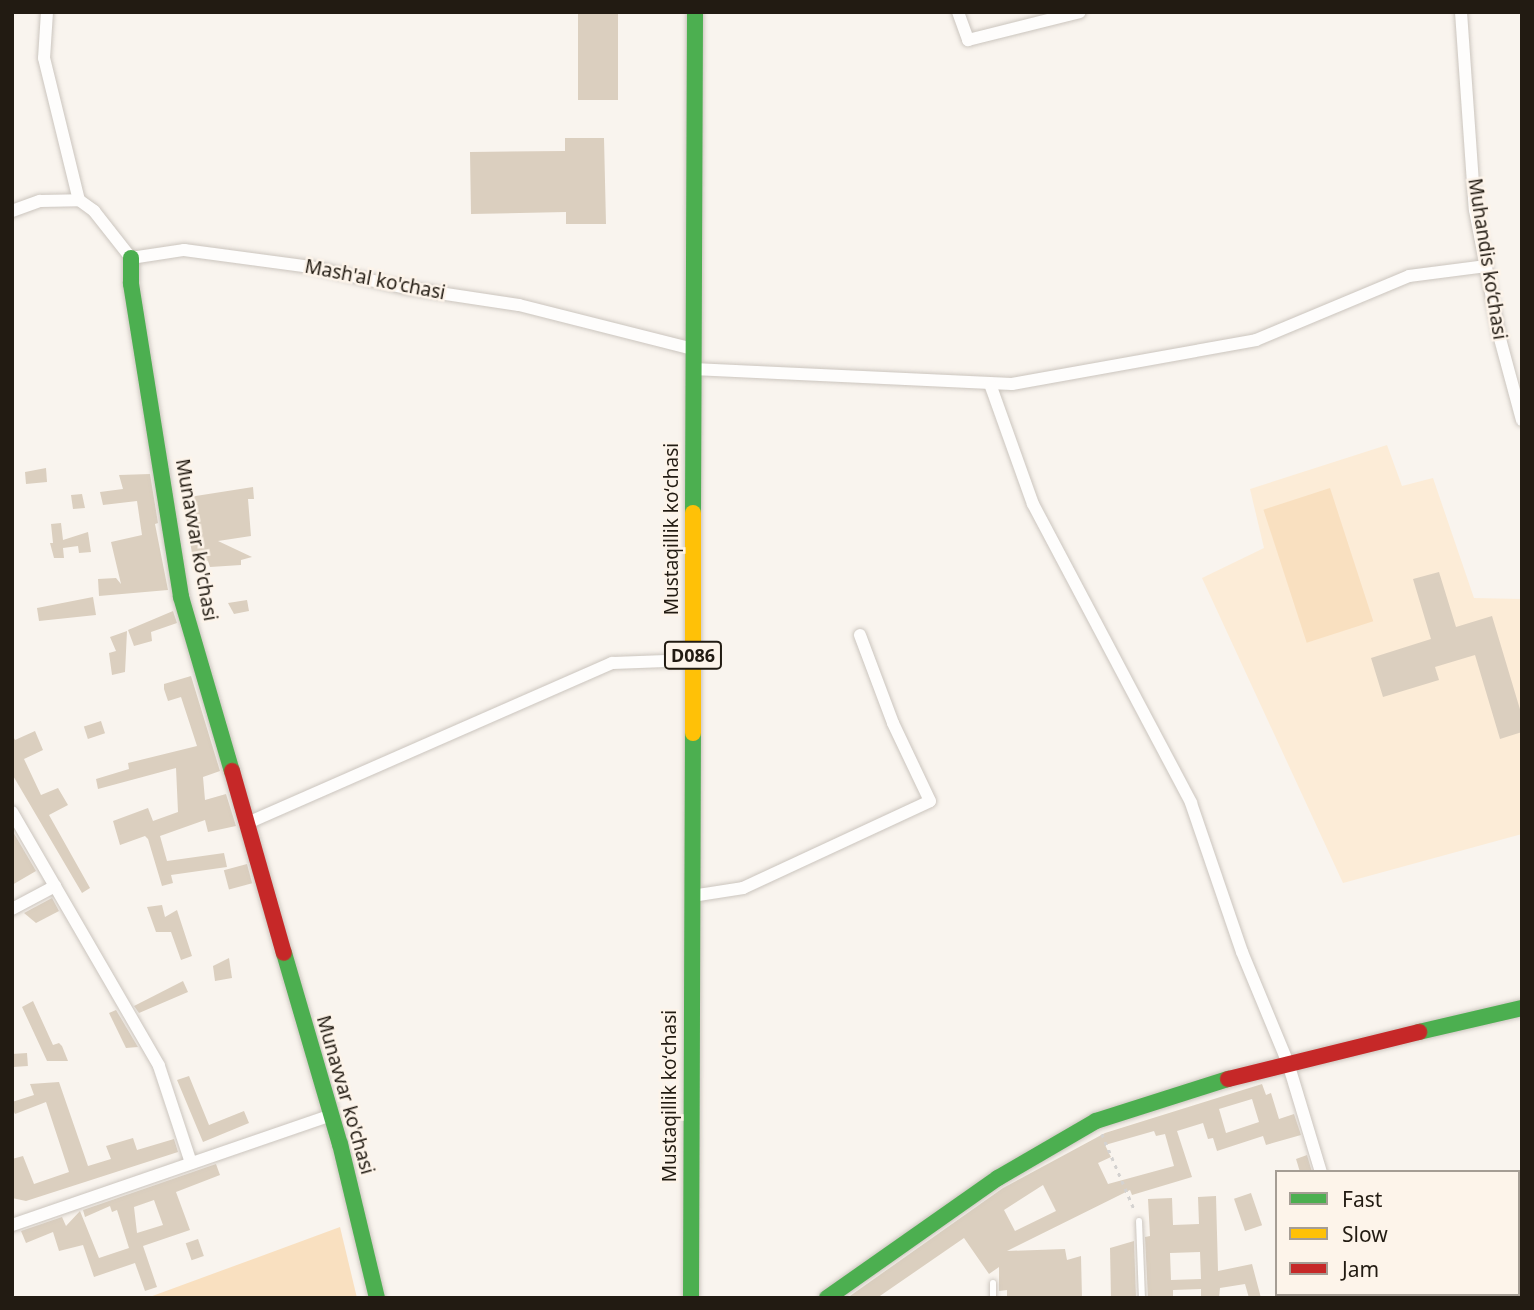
<!DOCTYPE html>
<html>
<head>
<meta charset="utf-8">
<style>
	body { margin:0 }
	#map { position:relative; width:1534px; height:1310px; overflow:hidden; background:#f9f4ee; font-family:"Noto Sans",sans-serif }
	div>[style] { position:absolute }
	.built>* { inset:0; background:#fcecd7 }
	.green>* { inset:0; background:#f9e0c0; transform-origin:0 0 }
	.building>* { inset:0; background:#dbcfbf; transform-origin:0 0 }
	.path>* { height:2.5px; margin-top:-1.25px; transform-origin:0; background:repeating-linear-gradient(90deg,#d4d2d0 0 3.5px,transparent 0 8.5px) }
	.roads { filter:drop-shadow(0 0 2px #cbc5be) drop-shadow(0 0 2px #cbc5be) }
	.lane>* { height:6px; margin:-3px; padding:0 3px; transform-origin:3px; border-radius:3px; background:#fefdfc }
	.street>* { height:12px; margin:-6px; padding:0 6px; transform-origin:6px; border-radius:6px; background:#fefdfc }
	.fast>* { height:16px; margin:-8px; padding:0 8px; transform-origin:8px; border-radius:8px; background:#4caf50 }
	.slow>* { height:16px; margin:-8px; padding:0 8px; transform-origin:8px; border-radius:8px; background:#ffc107 }
	.jam>* { height:16px; margin:-8px; padding:0 8px; transform-origin:8px; border-radius:8px; background:#c62828 }
	span { translate:-50% -50%; white-space:nowrap; text-align:center; line-height:1.15; -webkit-text-stroke:5px #fdf4ea; paint-order:stroke }
	.shield-label span { padding:2px 5px; background:#fdf4ea; border:2px solid; border-radius:5px; -webkit-text-stroke-width:0 }
	.shield-label { font-size:18px; color:#221b12; font-weight:700 }
	.street-label { font-size:19px; color:#221b12 }
	.frame { position:absolute; inset:0; border:14px solid #221b12; pointer-events:none }
	.legend { position:absolute; left:1275px; top:1170px; width:245px; height:126px; box-sizing:border-box; background:#fdf4ea; border:2px solid #a59d94; margin:0; padding:9px 12px; list-style:none; font-size:21px; color:#221b12 }
	.legend li { display:flex; align-items:center; gap:14px; height:35px }
	.legend b { width:35px; border:2px solid #a59d94 }
</style>
</head>
<body>
<div id="map">
	<div class="built">
		<i style="clip-path:polygon(1387px 445px,1402px 486px,1433px 478px,1474px 598px,1522px 599px,1522px 834px,1343px 883px,1202px 578px,1264px 548px,1250px 489px)"></i>
	</div>
	<div class="green">
		<i style="left:1330px;top:488px;width:140px;height:70px;rotate:72deg"></i>
		<i style="clip-path:polygon(340px 1227px,357px 1298px,147px 1298px)"></i>
	</div>
	<div class="building">
		<i style="left:578px;top:14px;width:40px;height:86px"></i>
		<i style="clip-path:polygon(565px 138px,604px 138px,606px 224px,566px 224px,566px 212px,471px 214px,470px 152px,565px 151px)"></i>
		<i style="clip-path:polygon(46px 468px,47px 482px,26px 484px,25px 472px)"></i>
		<i style="clip-path:polygon(150px 474px,158px 523px,155px 524px,168px 590px,99px 596px,98px 579px,116px 578px,121px 584px,111px 542px,142px 535px,137px 501px,103px 505px,100px 492px,123px 489px,119px 475px)"></i>
		<i style="clip-path:polygon(253px 487px,254px 499px,248px 499px,251px 536px,218px 541px,252px 557px,241px 560px,241px 565px,210px 567px,208px 561px,194px 566px,183px 498px)"></i>
		<i style="clip-path:polygon(82px 494px,85px 508px,73px 509px,71px 495px)"></i>
		<i style="clip-path:polygon(61px 523px,63px 540px,88px 532px,91px 552px,79px 553px,78px 546px,63px 548px,64px 558px,54px 558px,50px 543px,53px 543px,51px 524px)"></i>
		<i style="clip-path:polygon(1439px 572px,1456px 627px,1492px 616px,1522px 716px,1522px 732px,1500px 739px,1475px 655px,1435px 667px,1439px 680px,1383px 697px,1371px 658px,1431px 639px,1413px 579px)"></i>
		<i style="clip-path:polygon(93px 597px,96px 615px,39px 621px,37px 608px)"></i>
		<i style="clip-path:polygon(247px 600px,249px 611px,234px 614px,228px 603px)"></i>
		<i style="clip-path:polygon(173px 611px,177px 623px,151px 632px,152px 641px,134px 646px,128px 630px)"></i>
		<i style="clip-path:polygon(127px 631px,125px 672px,112px 675px,109px 653px,116px 651px,110px 637px)"></i>
		<i style="clip-path:polygon(191px 676px,220px 771px,203px 777px,205px 800px,226px 794px,236px 826px,208px 832px,205px 820px,160px 836px,167px 861px,224px 853px,227px 867px,171px 875px,173px 883px,162px 886px,148px 839px,145px 836px,120px 845px,113px 821px,148px 808px,153px 821px,178px 812px,176px 768px,98px 789px,96px 779px,129px 769px,128px 763px,197px 746px,181px 697px,168px 701px,164px 689px,164px 684px)"></i>
		<i style="left:101px;top:721px;width:13px;height:18px;rotate:72deg"></i>
		<i style="clip-path:polygon(35px 731px,43px 750px,24px 759px,41px 795px,58px 788px,68px 805px,49px 815px,90px 888px,82px 893px,12px 774px,12px 734px,15px 740px)"></i>
		<i style="clip-path:polygon(12px 830px,36px 871px,12px 885px)"></i>
		<i style="left:247px;top:864px;width:20px;height:24px;rotate:75deg"></i>
		<i style="clip-path:polygon(52px 898px,59px 911px,36px 923px,24px 913px)"></i>
		<i style="clip-path:polygon(162px 905px,165px 917px,177px 910px,192px 956px,181px 960px,171px 932px,156px 932px,147px 907px)"></i>
		<i style="clip-path:polygon(229px 958px,232px 978px,215px 981px,213px 966px)"></i>
		<i style="clip-path:polygon(183px 981px,188px 992px,139px 1013px,134px 1006px)"></i>
		<i style="clip-path:polygon(33px 1001px,53px 1045px,59px 1043px,62px 1046px,68px 1061px,47px 1061px,22px 1007px)"></i>
		<i style="clip-path:polygon(116px 1010px,138px 1047px,126px 1048px,109px 1013px)"></i>
		<i style="left:27px;top:1053px;width:13px;height:15px;rotate:86deg"></i>
		<i style="clip-path:polygon(189px 1076px,209px 1125px,244px 1111px,249px 1123px,203px 1142px,177px 1080px)"></i>
		<i style="clip-path:polygon(59px 1082px,88px 1166px,111px 1159px,106px 1146px,133px 1138px,137px 1150px,174px 1139px,178px 1152px,26px 1201px,12px 1198px,12px 1159px,23px 1156px,34px 1184px,69px 1172px,46px 1102px,15px 1114px,12px 1108px,12px 1102px,34px 1095px,30px 1084px)"></i>
		<i style="clip-path:polygon(evenodd,1262px 1084px,1266px 1095px,1271px 1093px,1279px 1119px,1294px 1114px,1301px 1135px,1266px 1145px,1263px 1136px,1217px 1151px,1213px 1138px,1208px 1139px,1203px 1123px,1177px 1131px,1192px 1177px,1132px 1195px,1130px 1190px,1007px 1251px,1065px 1249px,1067px 1260px,1081px 1256px,1082px 1298px,1007px 1298px,1007px 1290px,999px 1291px,999px 1267px,989px 1274px,964px 1238px,877px 1298px,847px 1298px,1003px 1188px,1105px 1133px,1262px 1084px,1252px 1099px,1259px 1122px,1226px 1133px,1219px 1109px,1252px 1099px,1262px 1084px,1154px 1131px,1156px 1136px,1165px 1134px,1174px 1166px,1108px 1184px,1098px 1163px,1111px 1157px,1105px 1145px,1154px 1131px,1262px 1084px,1043px 1185px,1056px 1211px,1015px 1231px,1004px 1210px,1043px 1185px)"></i>
		<i style="clip-path:polygon(1307px 1155px,1312px 1172px,1300px 1172px,1296px 1159px)"></i>
		<i style="clip-path:polygon(evenodd,216px 1164px,220px 1175px,176px 1192px,190px 1230px,143px 1246px,157px 1287px,145px 1291px,135px 1263px,94px 1277px,83px 1245px,59px 1251px,53px 1232px,26px 1243px,21px 1231px,62px 1217px,66px 1226px,80px 1211px,99px 1258px,129px 1248px,117px 1210px,112px 1212px,110px 1206px,85px 1217px,83px 1210px,216px 1164px,154px 1200px,163px 1225px,137px 1233px,134px 1207px,154px 1200px)"></i>
		<i style="left:1251px;top:1193px;width:34px;height:18px;rotate:71deg"></i>
		<i style="clip-path:polygon(evenodd,1216px 1196px,1218px 1271px,1252px 1264px,1261px 1298px,1249px 1298px,1245px 1284px,1220px 1288px,1219px 1298px,1201px 1298px,1201px 1289px,1173px 1290px,1173px 1298px,1148px 1298px,1145px 1237px,1150px 1236px,1148px 1199px,1172px 1198px,1173px 1225px,1199px 1224px,1198px 1197px,1216px 1196px,1200px 1252px,1201px 1279px,1171px 1280px,1170px 1253px,1200px 1252px)"></i>
		<i style="left:198px;top:1239px;width:18px;height:13px;rotate:71deg"></i>
		<i style="clip-path:polygon(1134px 1241px,1136px 1298px,1111px 1298px,1110px 1248px)"></i>
	</div>
	<div class="path">
		<i style="left:1102px;top:1134px;width:84px;rotate:66.8deg"></i>
	</div>
	<div class="roads">
		<div class="lane">
			<i style="left:1139px;top:1221px;width:77px;rotate:87.8deg"></i>
			<i style="left:993px;top:1283px;width:15px;rotate:90deg"></i>
		</div>
		<div class="street">
			<i style="left:47px;top:12px;width:46px;rotate:93.7deg"></i>
			<i style="left:44px;top:58px;width:146px;rotate:76.2deg"></i>
			<i style="left:958px;top:12px;width:30px;rotate:70deg"></i>
			<i style="left:968px;top:40px;width:115px;rotate:-14deg"></i>
			<i style="left:1461px;top:12px;width:198px;rotate:86deg"></i>
			<i style="left:1475px;top:210px;width:127px;rotate:79.1deg"></i>
			<i style="left:1499px;top:335px;width:88px;rotate:74.9deg"></i>
			<i style="left:12px;top:211px;width:30px;rotate:-20deg"></i>
			<i style="left:40px;top:201px;width:39px;rotate:-1deg"></i>
			<i style="left:79px;top:200px;width:19px;rotate:36deg"></i>
			<i style="left:94px;top:211px;width:60px;rotate:51.8deg"></i>
			<i style="left:131px;top:258px;width:54px;rotate:-8.6deg"></i>
			<i style="left:184px;top:250px;width:128px;rotate:7.6deg"></i>
			<i style="left:311px;top:267px;width:97px;rotate:12.5deg"></i>
			<i style="left:406px;top:288px;width:114px;rotate:8.6deg"></i>
			<i style="left:519px;top:305px;width:179px;rotate:14.2deg"></i>
			<i style="left:693px;top:369px;width:319px;rotate:2.7deg"></i>
			<i style="left:1012px;top:384px;width:248px;rotate:-10.2deg"></i>
			<i style="left:1256px;top:340px;width:166px;rotate:-22.7deg"></i>
			<i style="left:1409px;top:276px;width:78px;rotate:-7.4deg"></i>
			<i style="left:990px;top:384px;width:127px;rotate:70.3deg"></i>
			<i style="left:1033px;top:504px;width:338px;rotate:62.1deg"></i>
			<i style="left:1191px;top:803px;width:157px;rotate:71.1deg"></i>
			<i style="left:1242px;top:952px;width:120px;rotate:67.5deg"></i>
			<i style="left:1288px;top:1063px;width:114px;rotate:73.2deg"></i>
			<i style="left:12px;top:812px;width:293px;rotate:59.9deg"></i>
			<i style="left:159px;top:1066px;width:102px;rotate:71.7deg"></i>
			<i style="left:245px;top:824px;width:401px;rotate:-23.7deg"></i>
			<i style="left:612px;top:663px;width:81px;rotate:-2.1deg"></i>
			<i style="left:692px;top:896px;width:52px;rotate:-8.9deg"></i>
			<i style="left:743px;top:888px;width:206px;rotate:-24.9deg"></i>
			<i style="left:930px;top:801px;width:86px;rotate:-115.4deg"></i>
			<i style="left:893px;top:723px;width:94px;rotate:-110.6deg"></i>
			<i style="left:12px;top:909px;width:49px;rotate:-28.1deg"></i>
			<i style="left:1518px;top:1218px;width:4px;rotate:-27deg"></i>
			<i style="left:12px;top:1225px;width:337px;rotate:-19deg"></i>
			<i style="left:1358px;top:1294px;width:4px;rotate:76deg"></i>
		</div>
		<div class="fast">
			<i style="left:131px;top:258px;width:26px;rotate:90deg"></i>
			<i style="left:131px;top:284px;width:317px;rotate:80.9deg"></i>
			<i style="left:181px;top:597px;width:181px;rotate:73.7deg"></i>
			<i style="left:693px;top:513px;width:501px;rotate:-89.77deg"></i>
			<i style="left:284px;top:953px;width:199px;rotate:73.7deg"></i>
			<i style="left:340px;top:1144px;width:158px;rotate:76.5deg"></i>
			<i style="left:1419px;top:1032px;width:106px;rotate:-13.1deg"></i>
			<i style="left:691px;top:1298px;width:565px;rotate:-89.8deg"></i>
			<i style="left:827px;top:1298px;width:209px;rotate:-35.1deg"></i>
			<i style="left:998px;top:1178px;width:113px;rotate:-30.2deg"></i>
			<i style="left:1096px;top:1121px;width:139px;rotate:-17.7deg"></i>
		</div>
		<div class="slow">
			<i style="left:693px;top:733px;width:220px;rotate:-90deg"></i>
		</div>
		<div class="jam">
			<i style="left:232px;top:771px;width:189px;rotate:74.1deg"></i>
			<i style="left:1228px;top:1079px;width:197px;rotate:-13.8deg"></i>
		</div>
	</div>
	<div class="shield-label">
		<span style="left:693px;top:655px">D086</span>
	</div>
	<div class="street-label">
		<span style="left:1487px;top:259px;rotate:81deg">Muhandis ko‘chasi</span>
		<span style="left:375px;top:280px;rotate:11deg">Mash'al ko'chasi</span>
		<span style="left:672px;top:529px;rotate:-90deg">Mustaqillik koʻchasi</span>
		<span style="left:196px;top:540px;rotate:80deg">Munavvar ko'chasi</span>
		<span style="left:345px;top:1095px;rotate:74deg">Munavvar ko'chasi</span>
		<span style="left:670px;top:1096px;rotate:-90deg">Mustaqillik koʻchasi</span>
	</div>
	<div class="frame"></div>
	<ul class="legend">
	<li><b style="height:9px;background:#4caf50"></b>Fast</li>
	<li><b style="height:9px;background:#ffc107"></b>Slow</li>
	<li><b style="height:9px;background:#c62828"></b>Jam</li>
	</ul>
</div>
</body>
</html>
